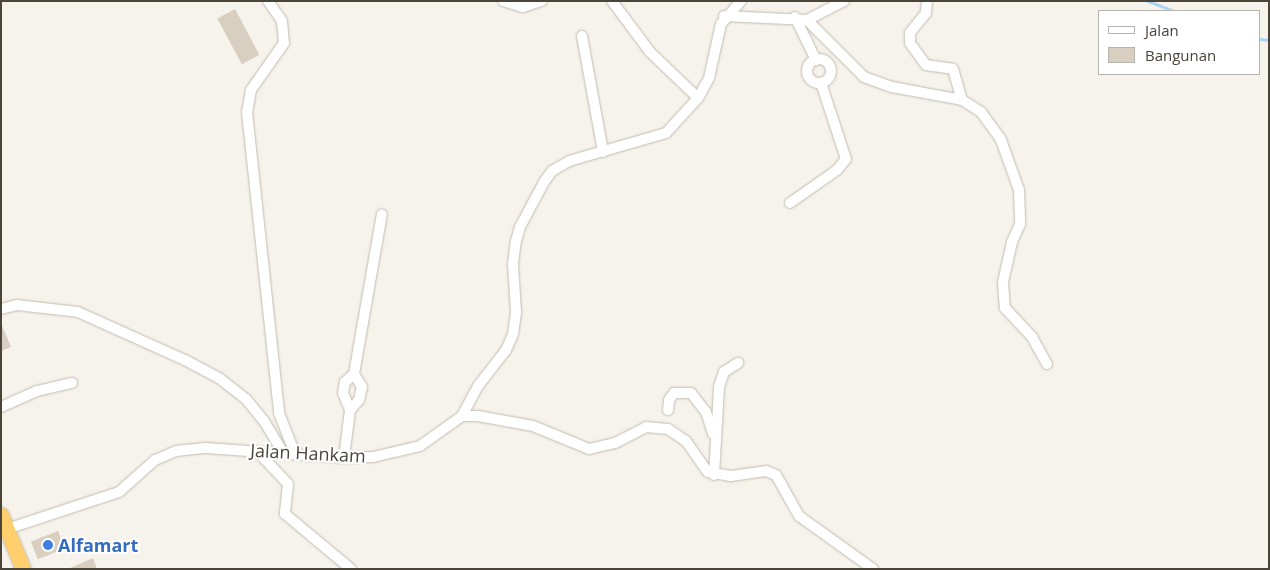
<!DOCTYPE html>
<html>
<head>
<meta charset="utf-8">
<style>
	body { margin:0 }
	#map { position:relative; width:1270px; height:570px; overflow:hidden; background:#f6f3ec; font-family:"Open Sans",sans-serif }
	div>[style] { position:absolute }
	.stream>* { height:3px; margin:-1.5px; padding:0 1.5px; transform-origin:1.5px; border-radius:1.5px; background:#a9d4f2 }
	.building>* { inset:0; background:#d8cfc1; transform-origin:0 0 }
	.roads { filter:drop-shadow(0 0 1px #c2bbae) drop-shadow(0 0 1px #c2bbae) }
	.minor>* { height:10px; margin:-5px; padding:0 5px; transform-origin:5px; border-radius:5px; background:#fff }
	.minor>.ring { margin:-5px; padding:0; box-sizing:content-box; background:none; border:10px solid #fff; border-radius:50% }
	.highway>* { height:15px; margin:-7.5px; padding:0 7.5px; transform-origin:7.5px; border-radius:7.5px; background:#ffcf6e }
	.dots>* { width:14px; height:14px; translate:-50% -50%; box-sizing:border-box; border:2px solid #fff; border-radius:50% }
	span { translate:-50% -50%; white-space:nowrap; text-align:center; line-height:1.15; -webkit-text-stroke:4px #fff; paint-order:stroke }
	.street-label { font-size:18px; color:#4b4439 }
	.shop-label { font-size:18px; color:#366cbe; font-weight:700 }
	.left { translate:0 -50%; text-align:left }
	.frame { position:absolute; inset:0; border:2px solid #4b4439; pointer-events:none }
	.legend { position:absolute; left:1098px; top:10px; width:162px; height:65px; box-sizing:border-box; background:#fff; border:1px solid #b7b4b0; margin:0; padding:6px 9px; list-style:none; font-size:15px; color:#4b4439 }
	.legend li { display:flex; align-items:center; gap:10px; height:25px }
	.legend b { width:25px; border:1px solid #b7b4b0 }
</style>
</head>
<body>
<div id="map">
	<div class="stream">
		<i style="left:1148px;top:1px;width:28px;rotate:21deg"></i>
		<i style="left:1259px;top:39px;width:10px;rotate:6deg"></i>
	</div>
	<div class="building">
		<i style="left:235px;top:9px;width:52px;height:20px;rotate:62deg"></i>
		<i style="clip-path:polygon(1px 323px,11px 347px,1px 351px)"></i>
		<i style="left:58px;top:531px;width:19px;height:29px;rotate:69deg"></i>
		<i style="clip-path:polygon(93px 558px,97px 569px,68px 569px)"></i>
	</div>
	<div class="roads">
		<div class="minor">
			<i style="left:268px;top:1px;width:24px;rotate:55deg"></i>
			<i style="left:282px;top:21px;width:22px;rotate:85deg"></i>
			<i style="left:284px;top:43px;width:57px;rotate:125.1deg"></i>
			<i style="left:251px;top:90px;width:22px;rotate:100deg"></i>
			<i style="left:247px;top:112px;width:303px;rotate:83.9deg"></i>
			<i style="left:279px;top:413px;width:44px;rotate:68.7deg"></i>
			<i style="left:503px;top:1px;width:21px;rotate:17deg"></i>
			<i style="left:523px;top:7px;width:20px;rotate:-18deg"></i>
			<i style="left:612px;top:1px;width:64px;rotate:53.3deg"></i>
			<i style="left:650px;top:52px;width:66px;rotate:43.8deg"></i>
			<i style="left:927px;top:1px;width:12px;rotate:95deg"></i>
			<i style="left:926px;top:13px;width:26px;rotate:129deg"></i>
			<i style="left:910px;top:33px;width:10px;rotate:90deg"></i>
			<i style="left:910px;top:43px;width:27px;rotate:54deg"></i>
			<i style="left:926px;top:65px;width:27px;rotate:8deg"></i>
			<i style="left:953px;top:69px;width:32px;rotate:74deg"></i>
			<i style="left:724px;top:16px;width:83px;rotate:2.8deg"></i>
			<i style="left:807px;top:20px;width:81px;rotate:45deg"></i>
			<i style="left:864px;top:77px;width:30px;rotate:20deg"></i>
			<i style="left:892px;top:87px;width:71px;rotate:10.5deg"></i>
			<i style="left:962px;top:100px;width:22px;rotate:32deg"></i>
			<i style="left:981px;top:112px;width:34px;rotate:54deg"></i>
			<i style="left:1001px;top:140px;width:53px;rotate:70.2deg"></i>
			<i style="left:1019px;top:190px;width:34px;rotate:88deg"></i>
			<i style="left:1020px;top:224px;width:20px;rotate:114deg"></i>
			<i style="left:1012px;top:242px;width:41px;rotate:102.7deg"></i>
			<i style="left:1003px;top:282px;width:26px;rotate:86deg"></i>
			<i style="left:1005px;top:308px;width:40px;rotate:47deg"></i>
			<i style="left:1032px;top:337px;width:31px;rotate:61deg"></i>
			<i style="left:795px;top:17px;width:48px;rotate:64deg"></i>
			<i style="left:807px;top:20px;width:42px;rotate:-27.2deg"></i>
			<i style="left:582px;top:36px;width:118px;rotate:79.7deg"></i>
			<i class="ring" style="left:807px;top:59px;width:14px;height:14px"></i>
			<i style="left:790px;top:203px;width:57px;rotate:-35.1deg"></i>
			<i style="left:837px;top:170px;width:14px;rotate:-51deg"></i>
			<i style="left:846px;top:159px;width:80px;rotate:-108.2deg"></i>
			<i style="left:1px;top:309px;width:16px;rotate:-14deg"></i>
			<i style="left:17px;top:305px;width:61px;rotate:6.5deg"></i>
			<i style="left:78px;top:312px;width:117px;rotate:24.2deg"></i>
			<i style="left:185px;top:360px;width:38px;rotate:28deg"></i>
			<i style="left:219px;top:378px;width:34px;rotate:38deg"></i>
			<i style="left:246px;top:399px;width:28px;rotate:51deg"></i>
			<i style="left:264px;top:421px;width:37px;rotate:59deg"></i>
			<i style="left:1px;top:407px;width:39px;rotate:-24deg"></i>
			<i style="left:37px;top:391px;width:36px;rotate:-13deg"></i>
			<i style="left:350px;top:410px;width:13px;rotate:-48deg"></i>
			<i style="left:359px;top:400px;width:13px;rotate:-77deg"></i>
			<i style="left:362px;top:387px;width:15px;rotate:-122deg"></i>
			<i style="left:668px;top:410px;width:10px;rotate:-84deg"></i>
			<i style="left:669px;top:400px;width:9px;rotate:-54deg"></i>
			<i style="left:674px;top:393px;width:17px"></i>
			<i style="left:691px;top:393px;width:24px;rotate:52deg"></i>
			<i style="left:706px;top:412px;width:23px;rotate:72deg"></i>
			<i style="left:462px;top:416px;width:34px;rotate:-62deg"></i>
			<i style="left:478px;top:386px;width:46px;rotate:-52.1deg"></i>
			<i style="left:506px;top:350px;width:17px;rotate:-66deg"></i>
			<i style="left:513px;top:334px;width:22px;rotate:-82deg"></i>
			<i style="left:516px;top:312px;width:48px;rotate:-93.6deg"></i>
			<i style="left:513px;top:264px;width:23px;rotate:-83deg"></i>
			<i style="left:516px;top:241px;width:15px;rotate:-74deg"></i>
			<i style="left:520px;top:227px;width:51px;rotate:-61.9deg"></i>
			<i style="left:544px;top:182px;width:14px;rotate:-54deg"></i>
			<i style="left:552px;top:171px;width:20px;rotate:-30deg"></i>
			<i style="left:569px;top:161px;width:101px;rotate:-16.1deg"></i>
			<i style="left:666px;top:133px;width:47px;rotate:-47.6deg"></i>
			<i style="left:698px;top:98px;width:23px;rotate:-61deg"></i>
			<i style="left:709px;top:78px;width:55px;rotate:-77.5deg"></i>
			<i style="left:721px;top:24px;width:30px;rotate:-49deg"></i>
			<i style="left:259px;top:453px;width:42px;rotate:46.9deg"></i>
			<i style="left:288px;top:484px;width:30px;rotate:96deg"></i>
			<i style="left:285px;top:514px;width:86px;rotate:39.8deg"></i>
			<i style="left:344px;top:458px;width:48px;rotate:-82.9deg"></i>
			<i style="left:350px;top:410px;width:18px;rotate:-112deg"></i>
			<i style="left:343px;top:393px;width:11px;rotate:-80deg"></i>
			<i style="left:345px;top:382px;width:12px;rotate:-42deg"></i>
			<i style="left:354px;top:374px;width:162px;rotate:-80.1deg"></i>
			<i style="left:714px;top:475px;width:88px;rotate:-86.7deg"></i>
			<i style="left:719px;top:387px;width:16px;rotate:-72deg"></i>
			<i style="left:724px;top:372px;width:17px;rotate:-33deg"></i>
			<i style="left:7px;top:529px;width:118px;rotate:-18.3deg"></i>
			<i style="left:119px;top:492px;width:48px;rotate:-41.6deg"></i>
			<i style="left:155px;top:460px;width:23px;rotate:-23deg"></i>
			<i style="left:176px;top:451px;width:30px;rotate:-6deg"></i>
			<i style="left:206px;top:448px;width:138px;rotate:4.1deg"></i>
			<i style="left:344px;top:458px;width:29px;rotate:-2deg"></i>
			<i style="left:373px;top:457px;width:48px;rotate:-13.2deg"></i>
			<i style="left:420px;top:446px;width:52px;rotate:-35.5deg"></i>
			<i style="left:462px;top:416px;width:16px"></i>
			<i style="left:478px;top:416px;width:56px;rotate:10.3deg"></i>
			<i style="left:533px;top:426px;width:61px;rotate:22.3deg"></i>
			<i style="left:589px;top:449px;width:27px;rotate:-13deg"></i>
			<i style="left:615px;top:443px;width:35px;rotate:-27deg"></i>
			<i style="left:646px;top:427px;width:22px;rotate:5deg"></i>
			<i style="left:668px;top:429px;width:22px;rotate:34deg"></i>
			<i style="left:686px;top:441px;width:38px;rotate:55deg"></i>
			<i style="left:708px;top:472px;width:23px;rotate:10deg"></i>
			<i style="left:731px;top:476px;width:35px;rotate:-8deg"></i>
			<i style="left:766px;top:471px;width:11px;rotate:22deg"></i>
			<i style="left:776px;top:475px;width:47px;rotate:60.7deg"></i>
			<i style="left:799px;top:516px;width:91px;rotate:35.6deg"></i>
		</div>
		<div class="highway">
			<i style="left:1px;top:515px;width:58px;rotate:67.8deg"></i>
		</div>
	</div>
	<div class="dots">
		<i style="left:48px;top:545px;background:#3f7fe0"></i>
	</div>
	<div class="street-label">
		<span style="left:308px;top:453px;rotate:3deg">Jalan Hankam</span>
	</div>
	<div class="shop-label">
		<span class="left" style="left:58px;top:545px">Alfamart</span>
	</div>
	<div class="frame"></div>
	<ul class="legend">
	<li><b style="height:6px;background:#fff"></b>Jalan</li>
	<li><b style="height:14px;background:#d8cfc1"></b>Bangunan</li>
	</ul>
</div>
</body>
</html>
